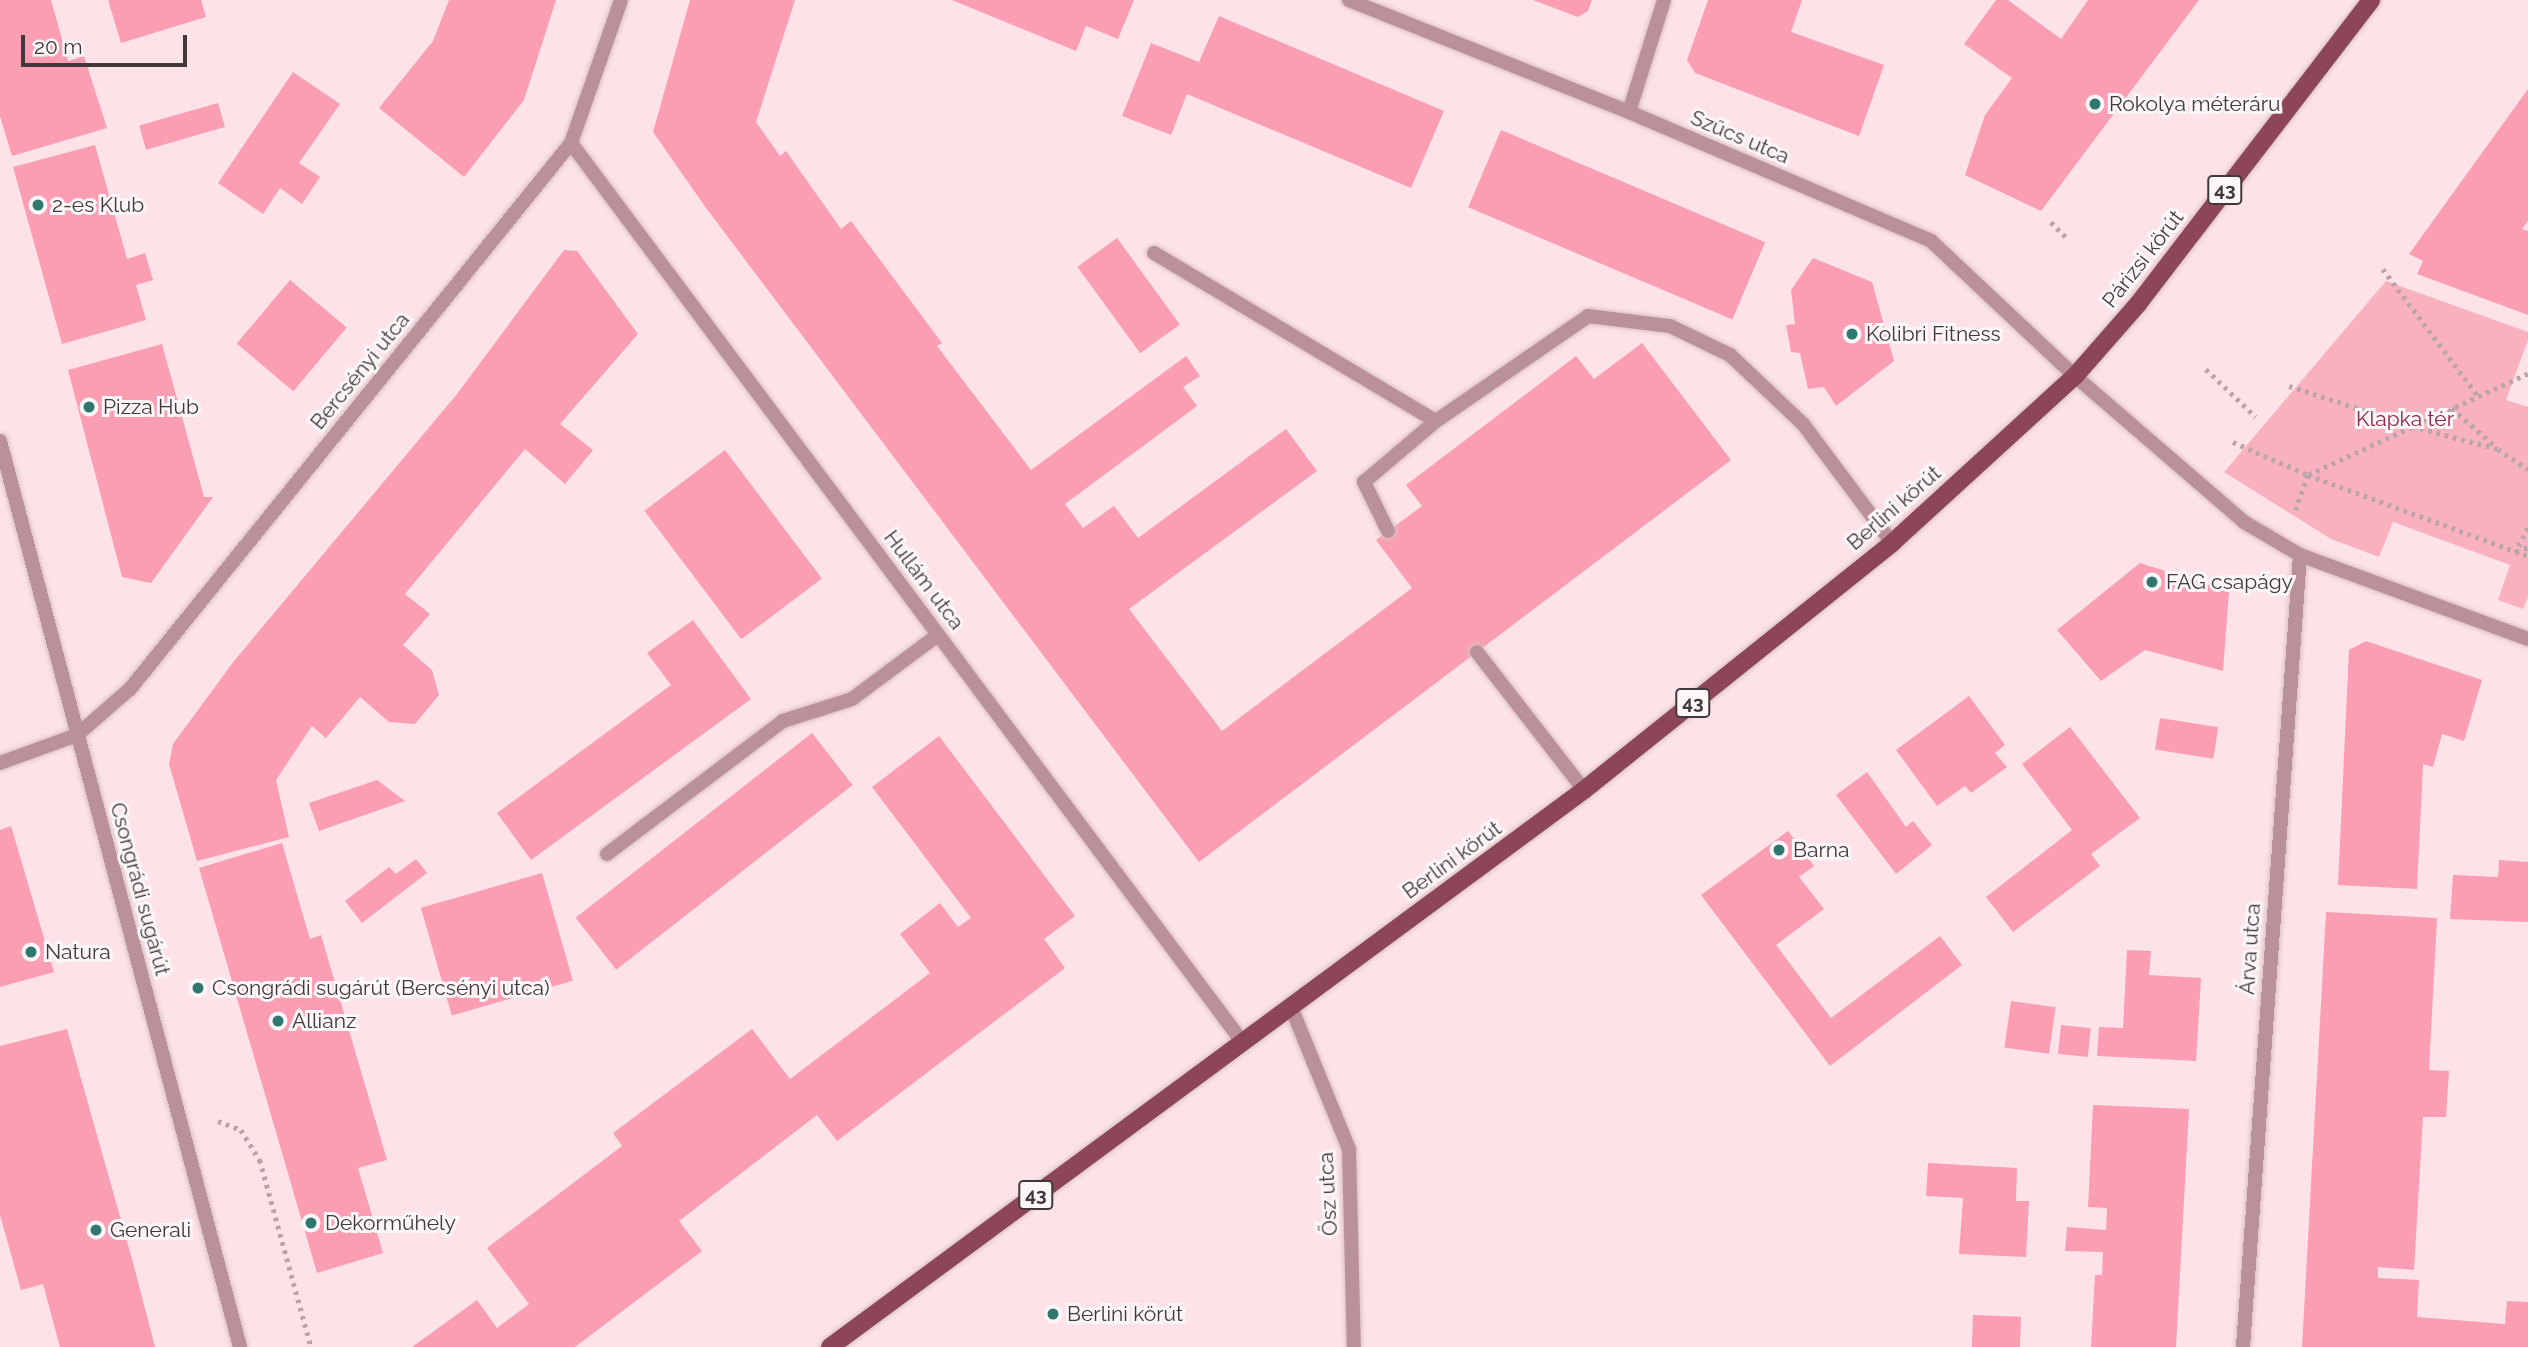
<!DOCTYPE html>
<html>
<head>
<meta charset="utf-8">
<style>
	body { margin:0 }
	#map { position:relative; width:2528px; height:1347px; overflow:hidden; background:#fde3e7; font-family:Raleway,sans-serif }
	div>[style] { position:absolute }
	.green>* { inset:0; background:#f9b1c0 }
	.building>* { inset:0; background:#fb9eb3; transform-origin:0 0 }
	.path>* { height:4.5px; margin-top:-2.25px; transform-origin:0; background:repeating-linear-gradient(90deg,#b9a4a8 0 3.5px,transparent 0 8.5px) }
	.roads { filter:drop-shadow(0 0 2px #d8c1c4) drop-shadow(0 0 2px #d8c1c4) }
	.service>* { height:14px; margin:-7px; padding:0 7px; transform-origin:7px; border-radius:7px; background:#bb9199 }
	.minor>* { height:14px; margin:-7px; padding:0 7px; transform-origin:7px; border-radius:7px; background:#bb9199 }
	.tertiary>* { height:14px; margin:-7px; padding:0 7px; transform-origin:7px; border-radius:7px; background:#bb9199 }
	.primary>* { height:18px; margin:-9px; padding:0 9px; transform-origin:9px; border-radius:9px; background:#8c4657 }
	.dots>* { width:19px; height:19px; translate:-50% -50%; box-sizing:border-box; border:4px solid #fbf6f7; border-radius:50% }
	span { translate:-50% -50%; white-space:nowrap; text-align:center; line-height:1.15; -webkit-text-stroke:6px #fbf6f7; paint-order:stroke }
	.shield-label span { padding:2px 5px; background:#fbf6f7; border:2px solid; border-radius:5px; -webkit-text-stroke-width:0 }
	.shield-label { font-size:19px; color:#42383a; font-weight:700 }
	.poi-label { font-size:21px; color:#42383a }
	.left { translate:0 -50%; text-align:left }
	.street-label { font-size:21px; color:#42383a }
	.park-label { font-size:21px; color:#8e2447 }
	.scale { position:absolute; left:21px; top:35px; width:166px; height:32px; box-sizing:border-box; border:4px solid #42383a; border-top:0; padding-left:9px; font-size:21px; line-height:24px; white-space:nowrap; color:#42383a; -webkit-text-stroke:5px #fbf6f7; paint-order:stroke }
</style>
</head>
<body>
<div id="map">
	<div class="green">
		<i style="clip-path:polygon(2386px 281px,2528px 332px,2528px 340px,2506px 400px,2528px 407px,2528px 597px,2523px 609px,2498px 600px,2510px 565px,2393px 522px,2379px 557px,2331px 539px,2224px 472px)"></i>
	</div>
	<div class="building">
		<i style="clip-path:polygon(0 0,51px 0,68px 61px,84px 56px,107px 128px,12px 156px,0 116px)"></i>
		<i style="clip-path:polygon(108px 0,201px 0,206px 17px,121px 43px)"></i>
		<i style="clip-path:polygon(449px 0,556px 0,524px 100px,464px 177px,379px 108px,433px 41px)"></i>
		<i style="clip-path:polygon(690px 0,795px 0,756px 122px,780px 156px,786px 151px,841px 229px,851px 221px,942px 343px,937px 346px,1031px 470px,1186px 356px,1200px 376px,1183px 387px,1197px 406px,1065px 504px,1083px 528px,1114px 506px,1138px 538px,1286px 429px,1317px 471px,1129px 609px,1222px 731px,1412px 588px,1376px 540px,1422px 506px,1406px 485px,1576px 356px,1594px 379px,1642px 343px,1731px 460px,1199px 862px,706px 208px,653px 132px)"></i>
		<i style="clip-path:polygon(952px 0,1134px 0,1118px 39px,1086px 26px,1076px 51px)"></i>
		<i style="clip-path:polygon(1533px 0,1592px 0,1588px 11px,1578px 17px)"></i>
		<i style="clip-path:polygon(1708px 0,1802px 0,1791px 32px,1884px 65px,1859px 136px,1695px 73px,1687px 60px)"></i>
		<i style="clip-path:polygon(1996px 0,2008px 0,2061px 39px,2088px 0,2199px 0,2041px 211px,1965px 175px,1985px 115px,2012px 78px,1964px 44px)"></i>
		<i style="clip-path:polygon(1219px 16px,1444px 111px,1411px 188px,1187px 94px,1171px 135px,1122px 116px,1151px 43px,1199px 62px)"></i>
		<i style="clip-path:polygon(293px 72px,340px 104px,299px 163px,320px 177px,302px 204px,280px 188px,263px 214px,218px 183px)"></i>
		<i style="clip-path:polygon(2528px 89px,2528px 221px,2522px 229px,2528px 231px,2528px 315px,2417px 274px,2423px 261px,2409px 254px)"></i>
		<i style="left:218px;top:103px;width:25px;height:82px;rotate:74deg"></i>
		<i style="left:1501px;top:130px;width:287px;height:84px;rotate:23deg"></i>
		<i style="clip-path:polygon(95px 145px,127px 259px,145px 253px,153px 280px,136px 285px,146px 320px,62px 344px,13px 167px)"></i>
		<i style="left:1117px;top:238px;width:107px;height:49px;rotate:54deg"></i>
		<i style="clip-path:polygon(564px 250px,577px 251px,638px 334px,560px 424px,593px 450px,565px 484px,525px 449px,405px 594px,430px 614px,403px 645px,432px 670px,439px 695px,415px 724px,389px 722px,360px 697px,326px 738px,312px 726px,276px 780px,289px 837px,197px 861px,169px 764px,173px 744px,234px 661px,457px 394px)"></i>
		<i style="clip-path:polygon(1813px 258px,1872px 282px,1894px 361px,1836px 406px,1824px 387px,1808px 389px,1800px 353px,1791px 352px,1786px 325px,1795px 324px,1791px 290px)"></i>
		<i style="left:290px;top:280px;width:74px;height:83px;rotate:40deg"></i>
		<i style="clip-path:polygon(162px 344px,204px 497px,213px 497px,151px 583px,122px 577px,68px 370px)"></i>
		<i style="left:725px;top:450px;width:161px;height:101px;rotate:53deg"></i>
		<i style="clip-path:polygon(2140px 563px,2229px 591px,2223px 671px,2145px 650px,2101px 681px,2057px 630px)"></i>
		<i style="clip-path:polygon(693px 620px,751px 699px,531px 860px,497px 813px,671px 685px,647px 653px)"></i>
		<i style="clip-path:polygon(2366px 641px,2482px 680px,2464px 741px,2442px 734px,2433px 767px,2423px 764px,2417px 889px,2338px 885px,2349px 650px)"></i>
		<i style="clip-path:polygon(1969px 696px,2005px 745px,1995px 753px,2007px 767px,1971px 793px,1965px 786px,1937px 806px,1896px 750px)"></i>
		<i style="left:2160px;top:718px;width:59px;height:32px;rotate:9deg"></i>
		<i style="clip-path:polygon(2070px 727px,2140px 818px,2091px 854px,2100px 866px,2013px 932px,1986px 897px,2072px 830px,2022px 764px)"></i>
		<i style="left:812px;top:733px;width:66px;height:300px;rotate:52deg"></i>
		<i style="clip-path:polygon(939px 736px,1075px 916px,1044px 939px,1065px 968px,837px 1141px,817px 1115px,679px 1221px,702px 1251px,575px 1347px,412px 1347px,477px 1300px,497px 1328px,529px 1304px,487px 1248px,622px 1146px,613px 1133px,752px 1029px,790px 1079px,930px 973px,900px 934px,940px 903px,958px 927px,971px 918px,872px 787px)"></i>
		<i style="clip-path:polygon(1867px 772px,1906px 827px,1913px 821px,1932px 845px,1896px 874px,1836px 795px)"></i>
		<i style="clip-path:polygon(377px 780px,405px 801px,319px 831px,309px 803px)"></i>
		<i style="clip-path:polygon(11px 826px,54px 972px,0 987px,0 830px)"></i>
		<i style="clip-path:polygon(1788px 831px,1814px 866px,1799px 877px,1824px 909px,1776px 945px,1831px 1018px,1940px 936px,1962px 965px,1830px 1066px,1701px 895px)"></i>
		<i style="clip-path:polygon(282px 843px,310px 939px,321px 935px,387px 1160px,358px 1168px,383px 1253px,317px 1273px,199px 868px)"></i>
		<i style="clip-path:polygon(416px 859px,427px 873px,362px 923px,345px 901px,389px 867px,396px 874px)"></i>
		<i style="clip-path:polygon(2499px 860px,2528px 862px,2528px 922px,2450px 919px,2453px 875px,2498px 877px)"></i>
		<i style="left:542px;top:873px;width:112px;height:126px;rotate:74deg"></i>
		<i style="clip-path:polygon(2326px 912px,2437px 918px,2429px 1070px,2449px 1071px,2446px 1117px,2423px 1117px,2414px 1270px,2378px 1267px,2378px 1278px,2419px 1280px,2417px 1317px,2505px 1324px,2507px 1301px,2528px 1302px,2528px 1347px,2302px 1347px)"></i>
		<i style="clip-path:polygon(2127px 950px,2151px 951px,2149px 975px,2201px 978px,2196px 1061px,2097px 1056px,2099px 1027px,2123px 1028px)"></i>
		<i style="left:2011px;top:1001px;width:45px;height:47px;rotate:8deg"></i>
		<i style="left:2061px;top:1025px;width:30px;height:29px;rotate:6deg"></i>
		<i style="clip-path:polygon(67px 1029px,132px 1259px,155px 1347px,60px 1347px,43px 1284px,21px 1290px,0 1215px,0 1046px)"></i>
		<i style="clip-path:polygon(2093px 1105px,2189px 1109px,2176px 1347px,2091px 1347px,2095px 1275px,2102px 1275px,2103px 1252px,2065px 1251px,2067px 1227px,2106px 1230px,2107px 1208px,2088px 1207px)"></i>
		<i style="clip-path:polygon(1928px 1163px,2017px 1168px,2016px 1201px,2029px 1201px,2026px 1257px,1959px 1254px,1963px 1198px,1926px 1196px)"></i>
		<i style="left:1973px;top:1315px;width:48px;height:32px;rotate:2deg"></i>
	</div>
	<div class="path">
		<i style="left:2051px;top:222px;width:21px;rotate:45deg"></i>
		<i style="left:2383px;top:269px;width:159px;rotate:53.2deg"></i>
		<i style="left:2206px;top:369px;width:69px;rotate:43.8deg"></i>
		<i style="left:2528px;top:374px;width:242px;rotate:155.3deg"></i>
		<i style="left:2308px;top:475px;width:234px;rotate:20.2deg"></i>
		<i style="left:2289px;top:386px;width:129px;rotate:18deg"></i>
		<i style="left:2412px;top:426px;width:89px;rotate:15deg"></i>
		<i style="left:2498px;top:449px;width:36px;rotate:34deg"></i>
		<i style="left:2452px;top:408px;width:60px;rotate:41.6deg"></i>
		<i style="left:2233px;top:442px;width:82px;rotate:23.7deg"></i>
		<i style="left:2308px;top:475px;width:37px;rotate:109deg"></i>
		<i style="left:2528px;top:528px;width:27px;rotate:117deg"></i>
		<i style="left:2516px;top:552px;width:13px;rotate:-23deg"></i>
		<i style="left:218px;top:1121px;width:25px;rotate:21deg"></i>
		<i style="left:241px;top:1130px;width:36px;rotate:58deg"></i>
		<i style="left:260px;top:1160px;width:194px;rotate:74.7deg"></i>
	</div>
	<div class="roads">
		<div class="service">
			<i style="left:1154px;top:253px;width:328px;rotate:30.8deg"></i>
			<i style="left:1436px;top:421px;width:185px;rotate:-34.6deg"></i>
			<i style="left:1588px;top:316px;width:83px;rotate:7deg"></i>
			<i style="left:1670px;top:326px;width:67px;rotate:25.8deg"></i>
			<i style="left:1730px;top:355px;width:100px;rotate:43.4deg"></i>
			<i style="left:1803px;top:424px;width:149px;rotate:53.2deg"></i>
			<i style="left:1388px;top:531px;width:55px;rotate:-116.1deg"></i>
			<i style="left:1364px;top:482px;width:94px;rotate:-40.3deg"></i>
			<i style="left:1477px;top:652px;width:175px;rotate:52.2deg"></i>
			<i style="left:607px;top:854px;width:221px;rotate:-37.1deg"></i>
			<i style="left:783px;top:721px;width:72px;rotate:-17.7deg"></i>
			<i style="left:852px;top:699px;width:107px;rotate:-36.7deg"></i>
		</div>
		<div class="minor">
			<i style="left:1349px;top:0;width:302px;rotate:21.8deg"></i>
			<i style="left:1629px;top:112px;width:328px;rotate:23.1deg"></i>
			<i style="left:1931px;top:241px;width:197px;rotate:43.2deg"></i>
			<i style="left:2075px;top:376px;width:223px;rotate:40.8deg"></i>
			<i style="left:2244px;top:522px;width:65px;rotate:30.5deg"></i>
			<i style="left:2300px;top:555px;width:243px;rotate:20.2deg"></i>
			<i style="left:1629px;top:112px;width:117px;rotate:-72.6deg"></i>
			<i style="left:571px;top:143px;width:1123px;rotate:53.25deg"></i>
			<i style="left:0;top:763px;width:82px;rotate:-20deg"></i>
			<i style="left:77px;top:735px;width:70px;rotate:-41deg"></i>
			<i style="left:130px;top:689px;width:702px;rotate:-51.07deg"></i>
			<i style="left:571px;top:143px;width:151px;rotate:-70.7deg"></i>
			<i style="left:1291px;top:1007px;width:153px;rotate:67.8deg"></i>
			<i style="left:1349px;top:1149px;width:198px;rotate:88.6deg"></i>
			<i style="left:2243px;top:1347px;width:794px;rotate:-85.88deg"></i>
		</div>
		<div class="tertiary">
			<i style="left:0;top:441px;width:937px;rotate:75.16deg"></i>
		</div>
		<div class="primary">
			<i style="left:830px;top:1347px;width:937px;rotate:-36.45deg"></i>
			<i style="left:1584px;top:790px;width:395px;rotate:-38.7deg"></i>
			<i style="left:1892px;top:543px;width:248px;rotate:-42.4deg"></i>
			<i style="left:2075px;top:376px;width:96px;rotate:-48.8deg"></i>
			<i style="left:2138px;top:304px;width:383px;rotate:-52.5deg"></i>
		</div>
	</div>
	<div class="dots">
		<i style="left:2095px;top:104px;background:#307770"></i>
		<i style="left:38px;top:205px;background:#307770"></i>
		<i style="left:1852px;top:334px;background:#307770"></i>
		<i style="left:89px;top:407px;background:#307770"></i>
		<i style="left:2152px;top:582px;background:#307770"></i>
		<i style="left:1779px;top:850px;background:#307770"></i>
		<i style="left:31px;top:952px;background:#307770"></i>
		<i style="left:198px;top:988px;background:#307770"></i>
		<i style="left:278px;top:1021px;background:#307770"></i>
		<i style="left:311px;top:1223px;background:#307770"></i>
		<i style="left:96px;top:1230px;background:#307770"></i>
		<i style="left:1053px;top:1314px;background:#307770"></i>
	</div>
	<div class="shield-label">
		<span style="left:2225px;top:190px">43</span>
		<span style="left:1693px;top:703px">43</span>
		<span style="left:1036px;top:1195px">43</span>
	</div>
	<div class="poi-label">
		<span class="left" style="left:2109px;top:104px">Rokolya méteráru</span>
		<span class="left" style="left:52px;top:205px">2-es Klub</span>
		<span class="left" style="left:1866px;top:334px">Kolibri Fitness</span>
		<span class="left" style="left:103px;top:407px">Pizza Hub</span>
		<span class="left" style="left:2166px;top:582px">FAG csapágy</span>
		<span class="left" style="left:1793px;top:850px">Barna</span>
		<span class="left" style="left:45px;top:952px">Natura</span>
		<span class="left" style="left:212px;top:988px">Csongrádi sugárút (Bercsényi utca)</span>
		<span class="left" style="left:292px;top:1021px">Allianz</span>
		<span class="left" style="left:325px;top:1223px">Dekorműhely</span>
		<span class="left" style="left:110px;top:1230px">Generali</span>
		<span class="left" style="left:1067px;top:1314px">Berlini körút</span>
	</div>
	<div class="street-label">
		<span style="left:1740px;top:137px;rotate:23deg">Szűcs utca</span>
		<span style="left:2143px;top:259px;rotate:-52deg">Párizsi körút</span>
		<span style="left:360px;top:371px;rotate:-51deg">Bercsényi utca</span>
		<span style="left:1894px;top:508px;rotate:-41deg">Berlini körút</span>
		<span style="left:924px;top:580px;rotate:53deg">Hullám utca</span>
		<span style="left:1452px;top:860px;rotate:-36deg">Berlini körút</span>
		<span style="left:140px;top:889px;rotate:75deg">Csongrádi sugárút</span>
		<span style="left:2250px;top:949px;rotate:-86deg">Árva utca</span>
		<span style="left:1328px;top:1194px;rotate:-93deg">Ősz utca</span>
	</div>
	<div class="park-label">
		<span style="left:2405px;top:419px">Klapka tér</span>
	</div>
	<div class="scale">20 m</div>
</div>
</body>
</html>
